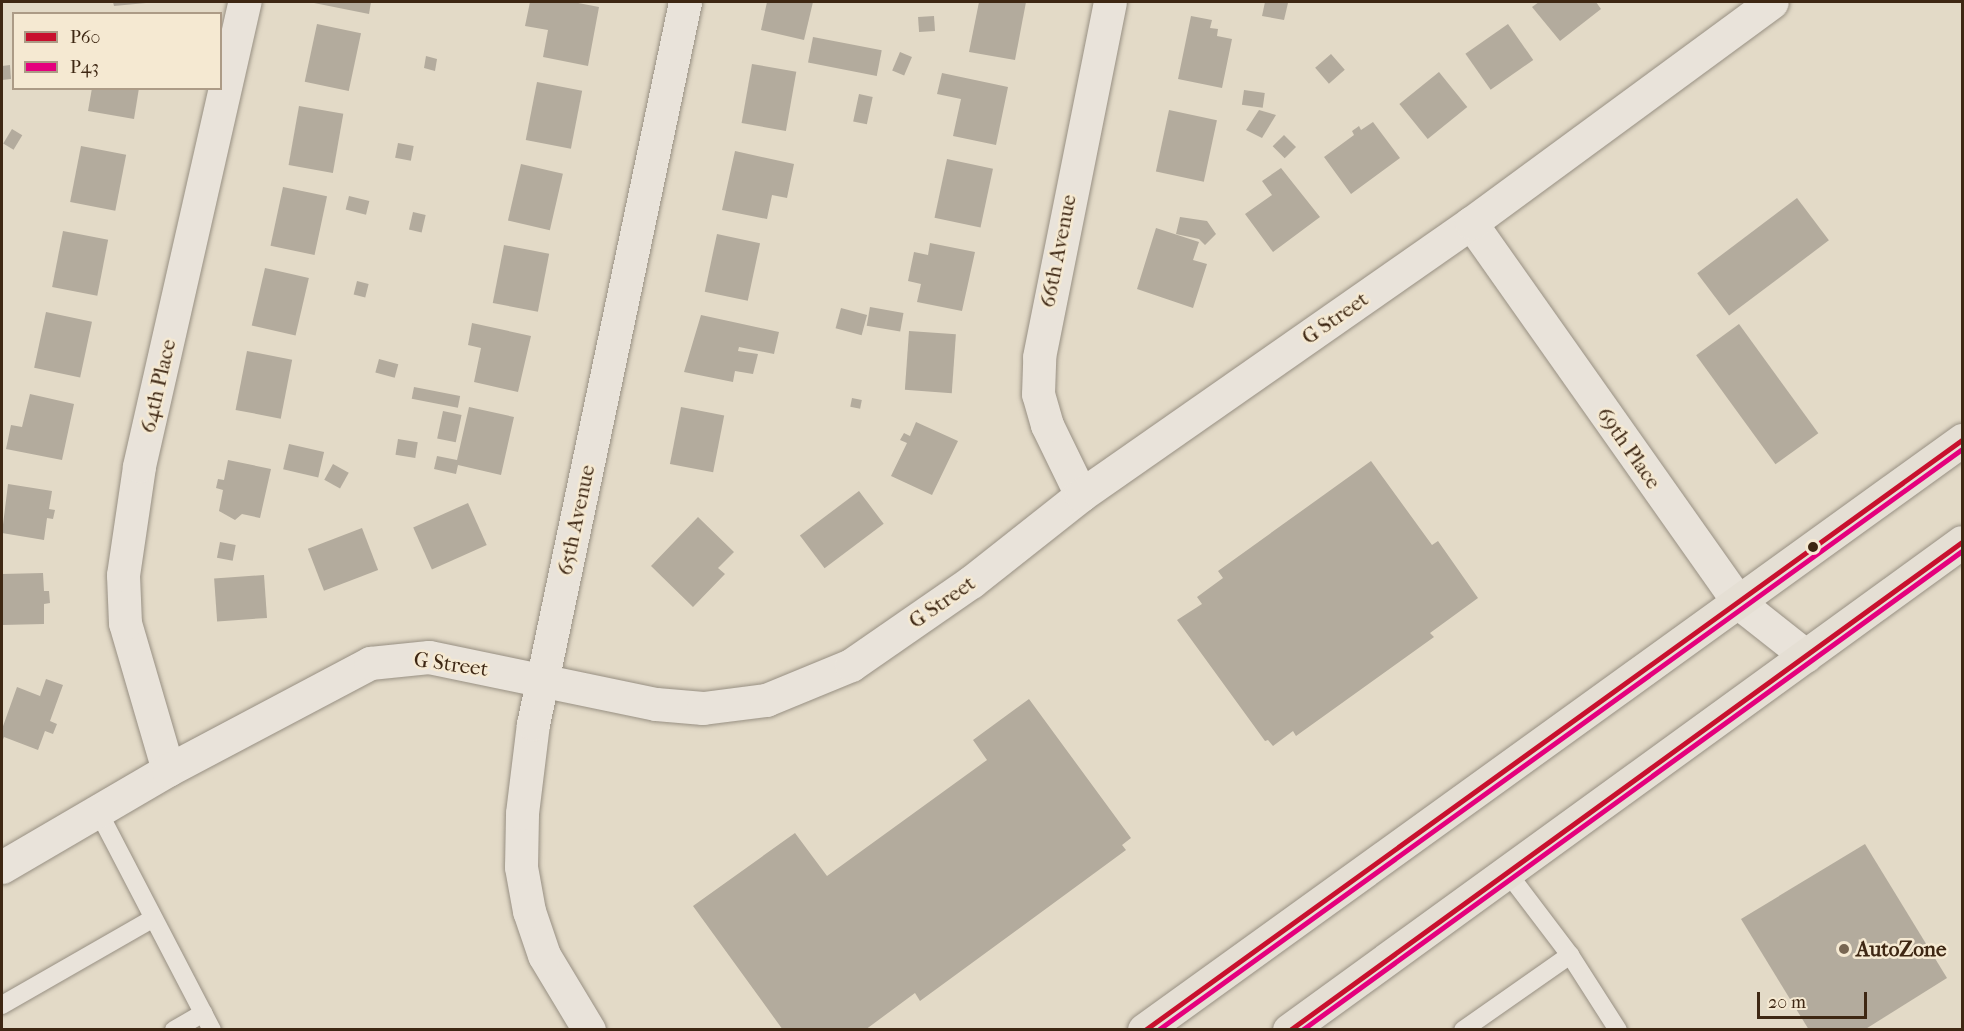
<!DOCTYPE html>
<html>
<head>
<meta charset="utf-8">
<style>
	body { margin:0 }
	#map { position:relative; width:1964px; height:1031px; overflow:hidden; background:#e3dac7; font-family:"IM FELL French Canon",serif }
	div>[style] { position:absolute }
	.building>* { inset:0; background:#b3ab9d; transform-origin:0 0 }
	.roads { filter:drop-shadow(0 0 2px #989083) drop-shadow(0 0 2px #989083) }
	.service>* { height:18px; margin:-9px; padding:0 9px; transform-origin:9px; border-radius:9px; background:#e9e3da }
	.minor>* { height:33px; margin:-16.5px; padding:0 16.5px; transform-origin:16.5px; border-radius:16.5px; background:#e9e3da }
	.primary>* { height:33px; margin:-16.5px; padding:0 16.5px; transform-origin:16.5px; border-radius:16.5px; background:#e5dfd4 }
	.bus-1>* { height:4.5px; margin:-2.25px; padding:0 2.25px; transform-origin:2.25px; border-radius:2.25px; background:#c8102e }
	.bus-2>* { height:4.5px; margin:-2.25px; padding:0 2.25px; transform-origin:2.25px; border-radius:2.25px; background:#e5007d }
	.dots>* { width:16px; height:16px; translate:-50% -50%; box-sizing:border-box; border:3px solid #f5e9d2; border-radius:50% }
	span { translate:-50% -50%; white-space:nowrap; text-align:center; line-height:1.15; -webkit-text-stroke:5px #f5e9d2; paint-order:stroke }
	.street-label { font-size:21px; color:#3e2713 }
	.poi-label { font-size:21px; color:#3e2713; font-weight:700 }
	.left { translate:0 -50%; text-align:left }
	.frame { position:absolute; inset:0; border:3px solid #3e2713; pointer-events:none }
	.legend { position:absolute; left:12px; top:12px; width:210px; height:78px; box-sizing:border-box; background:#f5e9d2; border:2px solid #ac9b86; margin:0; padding:8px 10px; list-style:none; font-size:18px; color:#3e2713 }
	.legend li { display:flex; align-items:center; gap:12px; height:30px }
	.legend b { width:30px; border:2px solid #ac9b86 }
	.scale { position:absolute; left:1757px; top:992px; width:110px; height:27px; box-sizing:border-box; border:3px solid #3e2713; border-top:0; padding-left:8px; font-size:18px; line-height:21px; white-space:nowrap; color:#3e2713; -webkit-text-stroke:4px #f5e9d2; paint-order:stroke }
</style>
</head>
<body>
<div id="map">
	<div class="building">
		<i style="clip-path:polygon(113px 2px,146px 2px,146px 3px,114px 6px)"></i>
		<i style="clip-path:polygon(530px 2px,573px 2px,599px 7px,588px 66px,543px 57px,548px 30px,525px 26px)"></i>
		<i style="clip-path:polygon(767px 2px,813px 2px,804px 40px,761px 30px)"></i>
		<i style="clip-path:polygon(979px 2px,1026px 2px,1015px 60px,969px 52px)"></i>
		<i style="clip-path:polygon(1265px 2px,1288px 3px,1284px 20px,1262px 16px)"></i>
		<i style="clip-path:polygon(1539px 2px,1596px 2px,1601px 9px,1560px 41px,1532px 7px)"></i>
		<i style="clip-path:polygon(314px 3px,314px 2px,371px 2px,369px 14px)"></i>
		<i style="left:934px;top:16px;width:15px;height:16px;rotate:86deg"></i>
		<i style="clip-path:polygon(1191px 16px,1212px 20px,1210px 28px,1218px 29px,1217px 36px,1232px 39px,1222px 88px,1178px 79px)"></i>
		<i style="left:317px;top:24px;width:45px;height:59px;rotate:12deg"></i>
		<i style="left:1508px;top:24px;width:44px;height:52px;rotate:55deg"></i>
		<i style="left:813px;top:37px;width:70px;height:26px;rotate:11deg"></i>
		<i style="left:900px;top:52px;width:13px;height:20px;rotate:23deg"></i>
		<i style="left:1331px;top:54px;width:21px;height:21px;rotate:49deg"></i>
		<i style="clip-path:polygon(426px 56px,437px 59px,435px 71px,424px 68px)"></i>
		<i style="left:752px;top:64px;width:45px;height:60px;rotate:10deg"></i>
		<i style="clip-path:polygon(10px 65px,11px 79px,2px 80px,2px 66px)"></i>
		<i style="left:1439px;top:72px;width:45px;height:51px;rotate:51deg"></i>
		<i style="clip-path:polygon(942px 73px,1008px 87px,996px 145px,953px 136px,961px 99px,937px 94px)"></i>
		<i style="left:537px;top:82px;width:46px;height:59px;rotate:11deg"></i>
		<i style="clip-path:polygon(92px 88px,139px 88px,134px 119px,88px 111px)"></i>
		<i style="left:1244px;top:90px;width:21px;height:15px;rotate:8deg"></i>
		<i style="left:859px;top:94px;width:14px;height:28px;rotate:12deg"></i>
		<i style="left:299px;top:106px;width:45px;height:60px;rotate:10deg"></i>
		<i style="left:1169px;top:110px;width:49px;height:63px;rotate:12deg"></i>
		<i style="clip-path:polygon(1259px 110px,1276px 115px,1262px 138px,1246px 130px)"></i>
		<i style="clip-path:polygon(1373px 122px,1400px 158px,1351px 194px,1324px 157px,1354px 135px,1352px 131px,1359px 126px,1361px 130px)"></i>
		<i style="left:12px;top:129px;width:12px;height:17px;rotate:31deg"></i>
		<i style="left:1284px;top:135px;width:17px;height:16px;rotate:45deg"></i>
		<i style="left:398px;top:143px;width:16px;height:15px;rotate:11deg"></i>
		<i style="left:81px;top:146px;width:46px;height:57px;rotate:11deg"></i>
		<i style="clip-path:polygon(735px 151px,794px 164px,787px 198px,772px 195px,767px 219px,722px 210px)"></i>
		<i style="left:947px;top:159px;width:47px;height:60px;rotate:12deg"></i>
		<i style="left:521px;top:164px;width:43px;height:58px;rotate:13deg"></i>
		<i style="clip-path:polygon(1281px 168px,1320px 217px,1273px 252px,1245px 214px,1272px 195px,1262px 181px)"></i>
		<i style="left:283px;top:187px;width:45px;height:60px;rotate:12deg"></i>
		<i style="left:349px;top:196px;width:21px;height:14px;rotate:14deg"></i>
		<i style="left:1797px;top:198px;width:53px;height:125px;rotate:53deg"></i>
		<i style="left:413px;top:212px;width:13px;height:18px;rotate:13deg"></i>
		<i style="clip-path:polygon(1180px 217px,1207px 221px,1216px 234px,1205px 245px,1199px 239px,1176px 234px)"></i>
		<i style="clip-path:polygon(1156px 228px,1199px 242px,1193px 260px,1207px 264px,1193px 308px,1137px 289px)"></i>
		<i style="left:63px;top:231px;width:46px;height:57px;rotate:11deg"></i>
		<i style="left:717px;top:234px;width:44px;height:59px;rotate:12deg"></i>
		<i style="clip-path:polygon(930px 243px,975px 252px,962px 311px,917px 302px,921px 284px,908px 281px,914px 252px,928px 255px)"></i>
		<i style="left:504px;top:245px;width:46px;height:59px;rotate:11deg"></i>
		<i style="left:265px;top:268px;width:45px;height:59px;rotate:13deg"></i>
		<i style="left:357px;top:281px;width:12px;height:14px;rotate:14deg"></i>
		<i style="left:870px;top:307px;width:34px;height:19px;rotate:10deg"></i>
		<i style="left:841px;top:308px;width:27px;height:21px;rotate:15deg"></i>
		<i style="left:46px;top:312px;width:47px;height:57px;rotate:12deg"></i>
		<i style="clip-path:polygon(701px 315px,779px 332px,774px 354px,739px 347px,738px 351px,758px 354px,753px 374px,735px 371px,733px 382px,684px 372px)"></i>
		<i style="clip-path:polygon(472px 323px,531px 336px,518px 392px,474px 382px,481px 348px,468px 345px)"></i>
		<i style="left:1739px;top:324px;width:135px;height:53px;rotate:54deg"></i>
		<i style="left:909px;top:331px;width:47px;height:59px;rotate:4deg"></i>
		<i style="left:247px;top:351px;width:46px;height:60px;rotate:11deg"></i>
		<i style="left:379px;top:359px;width:20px;height:14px;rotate:15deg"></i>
		<i style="left:414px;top:387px;width:47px;height:12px;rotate:11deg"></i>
		<i style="clip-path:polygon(30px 394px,74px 404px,62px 460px,6px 449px,11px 425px,22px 427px)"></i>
		<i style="left:852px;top:398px;width:10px;height:9px;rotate:11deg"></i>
		<i style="clip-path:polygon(469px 407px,514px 417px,501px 475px,458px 465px,456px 474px,434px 469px,437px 456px,457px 460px)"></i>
		<i style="left:681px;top:407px;width:44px;height:58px;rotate:11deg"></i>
		<i style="left:443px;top:411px;width:19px;height:28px;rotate:12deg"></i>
		<i style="clip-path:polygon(916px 422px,958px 441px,932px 495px,891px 476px,907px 443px,900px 440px,904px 433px,910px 436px)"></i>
		<i style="left:398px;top:439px;width:20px;height:16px;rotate:9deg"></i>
		<i style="left:289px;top:444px;width:36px;height:26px;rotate:13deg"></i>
		<i style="clip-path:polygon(228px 460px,271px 469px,260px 518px,242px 514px,235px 520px,219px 511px,223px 490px,216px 488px,218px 479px,224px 480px)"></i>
		<i style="clip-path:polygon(1371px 461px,1432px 545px,1438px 541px,1478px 598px,1430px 633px,1434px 637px,1296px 736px,1293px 731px,1273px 746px,1268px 740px,1265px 741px,1177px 620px,1202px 604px,1197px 597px,1223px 578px,1218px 571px)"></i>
		<i style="left:333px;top:464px;width:18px;height:18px;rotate:29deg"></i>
		<i style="clip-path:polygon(8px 484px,52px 491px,49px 509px,55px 510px,53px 519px,47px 518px,44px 540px,2px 533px)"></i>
		<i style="left:859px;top:491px;width:41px;height:74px;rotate:53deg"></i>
		<i style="left:468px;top:503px;width:46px;height:60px;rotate:66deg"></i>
		<i style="clip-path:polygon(698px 517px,734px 552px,718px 568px,725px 574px,693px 607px,651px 566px)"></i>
		<i style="left:362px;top:528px;width:45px;height:58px;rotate:69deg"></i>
		<i style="left:220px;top:542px;width:16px;height:16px;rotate:11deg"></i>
		<i style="clip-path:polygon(43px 573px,44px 591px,49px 591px,50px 603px,44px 604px,44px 624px,2px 625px,2px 574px)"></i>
		<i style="left:264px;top:575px;width:43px;height:50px;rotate:86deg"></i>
		<i style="clip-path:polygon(46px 679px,63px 685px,50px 721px,57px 724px,53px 734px,45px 731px,38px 750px,4px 737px,2px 742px,2px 729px,17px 687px,40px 696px)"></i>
		<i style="clip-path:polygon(1029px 699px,1131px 838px,1122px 845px,1126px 850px,920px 1001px,915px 993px,865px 1030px,783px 1030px,693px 906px,795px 833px,827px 876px,987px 760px,973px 740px)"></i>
		<i style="clip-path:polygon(1865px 844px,1947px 978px,1864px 1030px,1809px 1030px,1741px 919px)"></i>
	</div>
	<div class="roads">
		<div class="service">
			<i style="left:98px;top:811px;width:247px;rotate:62.5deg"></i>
			<i style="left:1507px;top:872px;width:104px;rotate:52.8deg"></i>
			<i style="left:1570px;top:955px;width:89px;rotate:57.4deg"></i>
			<i style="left:2px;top:1005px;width:173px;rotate:-29.8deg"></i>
			<i style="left:174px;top:1030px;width:34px;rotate:-30deg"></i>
			<i style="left:1463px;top:1030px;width:131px;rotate:-35deg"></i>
		</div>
		<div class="minor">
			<i style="left:1471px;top:223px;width:465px;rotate:54.8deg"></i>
			<i style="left:1739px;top:603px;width:85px;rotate:38.3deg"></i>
			<i style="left:1081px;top:495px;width:78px;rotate:-115.9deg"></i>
			<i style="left:1047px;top:425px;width:32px;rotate:-106deg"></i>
			<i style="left:1038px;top:394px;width:37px;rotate:-88deg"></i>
			<i style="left:1039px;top:357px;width:362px;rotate:-78.7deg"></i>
			<i style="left:168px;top:770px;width:153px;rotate:-106.3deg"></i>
			<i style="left:125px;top:623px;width:48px;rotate:-92.4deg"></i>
			<i style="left:123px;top:575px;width:110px;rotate:-81.6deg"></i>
			<i style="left:139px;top:466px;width:476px;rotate:-77.2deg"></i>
			<i style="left:2px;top:867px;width:192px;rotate:-30.3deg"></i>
			<i style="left:168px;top:770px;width:229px;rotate:-27.9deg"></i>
			<i style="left:370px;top:663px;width:59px;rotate:-5.8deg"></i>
			<i style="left:429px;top:657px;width:232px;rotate:11.7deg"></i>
			<i style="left:656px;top:704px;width:47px;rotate:4.9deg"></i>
			<i style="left:703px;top:708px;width:64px;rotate:-7.2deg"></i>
			<i style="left:766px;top:700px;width:92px;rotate:-22.4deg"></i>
			<i style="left:851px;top:665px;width:146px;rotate:-34.7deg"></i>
			<i style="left:971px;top:582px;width:140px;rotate:-38.3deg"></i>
			<i style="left:1081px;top:495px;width:475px;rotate:-34.9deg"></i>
			<i style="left:1471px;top:223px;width:373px;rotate:-36.3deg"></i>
			<i style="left:589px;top:1030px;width:87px;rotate:-121deg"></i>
			<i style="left:544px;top:955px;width:46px;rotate:-108.8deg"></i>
			<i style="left:529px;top:911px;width:45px;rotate:-100.3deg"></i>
			<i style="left:521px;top:867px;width:54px;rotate:-88.9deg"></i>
			<i style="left:522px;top:813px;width:90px;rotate:-83deg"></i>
			<i style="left:533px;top:724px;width:738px;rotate:-78.11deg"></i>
		</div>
		<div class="primary">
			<i style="left:1144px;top:1030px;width:1009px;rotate:-35.8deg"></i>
			<i style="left:1289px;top:1030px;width:831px;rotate:-35.95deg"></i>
		</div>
	</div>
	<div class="bus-1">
		<i style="left:1145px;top:1030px;width:1008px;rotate:-35.84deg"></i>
		<i style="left:1290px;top:1030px;width:830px;rotate:-35.99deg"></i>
	</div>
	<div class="bus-2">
		<i style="left:1158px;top:1030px;width:992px;rotate:-35.85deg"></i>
		<i style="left:1302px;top:1030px;width:816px;rotate:-35.97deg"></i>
	</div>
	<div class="dots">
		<i style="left:1813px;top:547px;background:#3e2713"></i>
		<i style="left:1844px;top:949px;background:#786652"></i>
	</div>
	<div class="street-label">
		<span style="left:1058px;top:251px;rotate:-79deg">66th Avenue</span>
		<span style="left:1335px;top:318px;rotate:-35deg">G Street</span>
		<span style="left:158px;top:386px;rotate:-77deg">64th Place</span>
		<span style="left:1629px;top:448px;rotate:55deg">69th Place</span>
		<span style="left:576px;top:520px;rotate:-78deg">65th Avenue</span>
		<span style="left:942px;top:602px;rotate:-35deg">G Street</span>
		<span style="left:451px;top:664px;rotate:8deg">G Street</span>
	</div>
	<div class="poi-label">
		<span class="left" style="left:1856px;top:949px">AutoZone</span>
	</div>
	<div class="frame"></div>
	<ul class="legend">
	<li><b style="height:8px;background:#c8102e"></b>P60</li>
	<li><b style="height:8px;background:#e5007d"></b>P43</li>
	</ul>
	<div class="scale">20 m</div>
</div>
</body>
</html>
